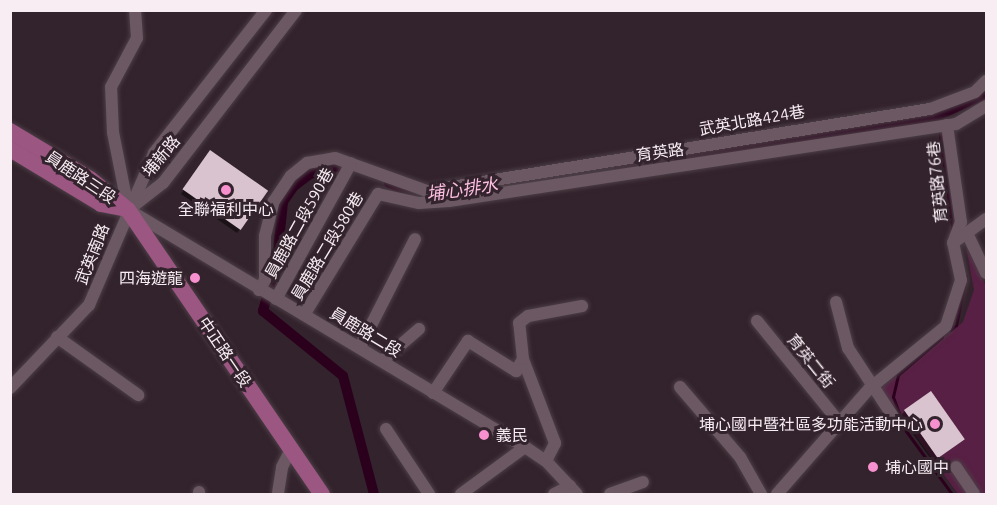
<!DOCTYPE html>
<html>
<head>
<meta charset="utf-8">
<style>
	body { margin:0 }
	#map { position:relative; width:997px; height:505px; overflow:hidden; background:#33232c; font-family:Ubuntu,"Noto Sans TC",sans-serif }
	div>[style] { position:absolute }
	.green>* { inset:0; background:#582044 }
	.shadow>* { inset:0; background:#0007 }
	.stream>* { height:3px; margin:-1.5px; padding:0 1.5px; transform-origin:1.5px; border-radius:1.5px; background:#2b001d }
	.canal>* { height:10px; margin:-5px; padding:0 5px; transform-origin:5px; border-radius:5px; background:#2b001d }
	.building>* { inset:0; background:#d8c3ce; transform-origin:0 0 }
	.roads { filter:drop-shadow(0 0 2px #4c3e46) drop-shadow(0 0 2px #4c3e46) }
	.minor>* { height:12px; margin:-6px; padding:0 6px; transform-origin:6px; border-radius:6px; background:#6b5863 }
	.major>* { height:16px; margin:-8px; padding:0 8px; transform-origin:8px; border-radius:8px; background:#9c5682 }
	.dots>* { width:16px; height:16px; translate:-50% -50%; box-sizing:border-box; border:3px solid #33232c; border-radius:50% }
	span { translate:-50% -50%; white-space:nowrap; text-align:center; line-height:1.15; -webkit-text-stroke:6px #33232c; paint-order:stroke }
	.street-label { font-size:16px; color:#f8edf3 }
	.poi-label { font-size:16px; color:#f8edf3 }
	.right { translate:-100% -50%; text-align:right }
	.left { translate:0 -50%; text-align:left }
	.water-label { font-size:18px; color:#fcbee1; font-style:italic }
	.frame { position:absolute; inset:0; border:12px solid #f8edf3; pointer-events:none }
</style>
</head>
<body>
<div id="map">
	<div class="green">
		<i style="clip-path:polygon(966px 246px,986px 286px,986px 494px,958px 494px,881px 388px,963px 322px,974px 290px)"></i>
	</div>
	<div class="shadow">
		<i style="clip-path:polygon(207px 156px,240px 229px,237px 233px,181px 194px)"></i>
		<i style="clip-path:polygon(905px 411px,964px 439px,933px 462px,900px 416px)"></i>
	</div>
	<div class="stream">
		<i style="left:939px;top:129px;width:104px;rotate:82.3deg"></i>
		<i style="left:950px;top:330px;width:8px;rotate:-40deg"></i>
		<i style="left:956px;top:325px;width:50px;rotate:-78.5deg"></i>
		<i style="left:942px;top:337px;width:58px;rotate:139.2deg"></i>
		<i style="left:898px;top:375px;width:23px;rotate:103deg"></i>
		<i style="left:893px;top:397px;width:36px;rotate:69deg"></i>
		<i style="left:906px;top:431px;width:78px;rotate:53.9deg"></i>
	</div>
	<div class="canal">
		<i style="left:618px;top:166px;width:318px;rotate:-8.7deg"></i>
		<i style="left:932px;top:118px;width:59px;rotate:-24deg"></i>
		<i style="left:352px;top:168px;width:9px;rotate:-162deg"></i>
		<i style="left:343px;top:165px;width:34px;rotate:165deg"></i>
		<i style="left:310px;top:174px;width:20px;rotate:143deg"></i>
		<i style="left:294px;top:186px;width:19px;rotate:125deg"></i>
		<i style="left:283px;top:202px;width:58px;rotate:95.9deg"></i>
		<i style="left:277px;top:260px;width:53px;rotate:105.4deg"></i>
		<i style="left:263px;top:311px;width:103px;rotate:39.1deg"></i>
		<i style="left:343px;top:376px;width:122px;rotate:75.3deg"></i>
		<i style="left:389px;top:183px;width:34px;rotate:23deg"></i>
		<i style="left:420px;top:196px;width:13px;rotate:-9deg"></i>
	</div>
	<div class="building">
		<i style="left:210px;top:150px;width:71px;height:48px;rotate:35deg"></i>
		<i style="left:931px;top:391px;width:59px;height:33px;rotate:55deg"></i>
	</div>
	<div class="roads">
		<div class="minor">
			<i style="left:947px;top:125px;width:98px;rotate:81.8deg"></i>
			<i style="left:961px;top:222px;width:22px;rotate:111deg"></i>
			<i style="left:132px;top:207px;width:39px;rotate:-38deg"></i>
			<i style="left:163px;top:183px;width:218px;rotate:-52.4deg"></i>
			<i style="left:128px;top:208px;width:77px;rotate:-101.2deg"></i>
			<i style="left:113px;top:132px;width:45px;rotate:-92.5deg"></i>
			<i style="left:111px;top:87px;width:55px;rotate:-62deg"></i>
			<i style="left:137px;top:38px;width:28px;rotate:-94deg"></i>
			<i style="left:132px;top:212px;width:458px;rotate:30.9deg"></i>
			<i style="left:525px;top:447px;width:25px;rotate:34deg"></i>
			<i style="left:546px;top:461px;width:45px;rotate:46.8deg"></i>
			<i style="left:967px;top:233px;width:44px;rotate:64.6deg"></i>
			<i style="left:259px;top:290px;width:12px;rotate:-59deg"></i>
			<i style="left:265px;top:280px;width:44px;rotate:-90deg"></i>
			<i style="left:265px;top:236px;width:36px;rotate:-76deg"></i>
			<i style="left:274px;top:201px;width:30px;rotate:-56deg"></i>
			<i style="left:291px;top:176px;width:21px;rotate:-39deg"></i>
			<i style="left:307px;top:163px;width:28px;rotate:-10deg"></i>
			<i style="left:335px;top:158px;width:98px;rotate:19.7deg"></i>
			<i style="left:427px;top:191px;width:510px;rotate:-9.26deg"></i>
			<i style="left:930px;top:109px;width:48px;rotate:-20.7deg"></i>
			<i style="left:975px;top:92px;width:16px;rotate:-45deg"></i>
			<i style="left:276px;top:299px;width:155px;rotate:-61.1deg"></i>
			<i style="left:836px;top:302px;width:48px;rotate:75.4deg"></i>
			<i style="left:848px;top:348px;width:84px;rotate:56.7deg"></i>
			<i style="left:304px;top:315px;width:142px;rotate:-58.6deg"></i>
			<i style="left:378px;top:194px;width:42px;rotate:12.4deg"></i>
			<i style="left:419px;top:203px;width:30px;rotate:-4deg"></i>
			<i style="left:449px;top:201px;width:513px;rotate:-8.64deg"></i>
			<i style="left:956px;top:124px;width:35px;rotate:-31deg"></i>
			<i style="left:757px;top:321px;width:132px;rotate:50.9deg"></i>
			<i style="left:57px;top:337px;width:100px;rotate:35.6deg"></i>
			<i style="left:360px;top:347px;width:121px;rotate:-63deg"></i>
			<i style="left:382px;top:361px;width:49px;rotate:-40.9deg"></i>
			<i style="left:680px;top:387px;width:92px;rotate:49.4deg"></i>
			<i style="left:740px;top:457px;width:43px;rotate:60.4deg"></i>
			<i style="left:10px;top:388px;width:115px;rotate:-46.4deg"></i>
			<i style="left:89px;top:305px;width:165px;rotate:-66.8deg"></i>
			<i style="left:154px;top:153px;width:182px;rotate:-51.9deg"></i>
			<i style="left:433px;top:393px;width:63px;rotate:-56.1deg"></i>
			<i style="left:468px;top:341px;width:57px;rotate:32deg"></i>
			<i style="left:516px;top:371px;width:14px;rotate:-60deg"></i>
			<i style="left:386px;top:429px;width:78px;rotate:56.5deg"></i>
			<i style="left:546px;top:461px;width:20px;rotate:-63deg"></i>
			<i style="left:555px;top:443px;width:90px;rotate:-110.9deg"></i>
			<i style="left:523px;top:359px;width:36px;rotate:-96deg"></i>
			<i style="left:519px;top:323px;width:11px;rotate:-38deg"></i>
			<i style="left:528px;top:316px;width:55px;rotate:-10.5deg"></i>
			<i style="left:956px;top:467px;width:32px;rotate:56deg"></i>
			<i style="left:199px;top:492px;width:2px;rotate:90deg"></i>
			<i style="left:278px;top:493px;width:26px;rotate:-81deg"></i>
			<i style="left:282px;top:467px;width:20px;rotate:-63deg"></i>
			<i style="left:461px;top:494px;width:79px;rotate:-36.3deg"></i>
			<i style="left:554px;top:494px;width:18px;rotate:-27deg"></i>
			<i style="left:610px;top:494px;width:35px;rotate:-20deg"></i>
			<i style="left:777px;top:494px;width:140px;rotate:-48.8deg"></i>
			<i style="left:869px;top:389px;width:99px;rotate:-39.3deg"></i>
			<i style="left:946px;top:326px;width:48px;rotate:-71.9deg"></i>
			<i style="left:961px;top:280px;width:38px;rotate:-102deg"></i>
			<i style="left:953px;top:243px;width:41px;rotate:-36deg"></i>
		</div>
		<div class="major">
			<i style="left:10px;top:131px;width:93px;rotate:31deg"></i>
			<i style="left:90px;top:179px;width:49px;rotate:39.2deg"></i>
			<i style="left:128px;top:210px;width:344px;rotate:55.7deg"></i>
			<i style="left:10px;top:149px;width:106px;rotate:31.1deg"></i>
			<i style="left:101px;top:204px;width:25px;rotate:11deg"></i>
		</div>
	</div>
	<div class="dots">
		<i style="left:226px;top:190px;background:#f790ce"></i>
		<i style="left:195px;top:278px;background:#f790ce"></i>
		<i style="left:935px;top:424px;background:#f790ce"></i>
		<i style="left:484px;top:435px;background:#f790ce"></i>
		<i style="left:873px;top:467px;background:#f790ce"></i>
	</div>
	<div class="street-label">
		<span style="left:752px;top:120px;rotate:-10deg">武英北路424巷</span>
		<span style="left:660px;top:152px;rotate:-8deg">育英路</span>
		<span style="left:161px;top:156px;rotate:-50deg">埔新路</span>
		<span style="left:81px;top:177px;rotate:34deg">員鹿路三段</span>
		<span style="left:937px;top:182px;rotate:-96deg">育英路76巷</span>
		<span style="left:299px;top:223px;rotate:-61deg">員鹿路二段590巷</span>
		<span style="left:327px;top:246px;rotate:-59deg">員鹿路二段580巷</span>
		<span style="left:92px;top:254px;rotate:-68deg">武英南路</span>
		<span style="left:366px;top:332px;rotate:31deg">員鹿路二段</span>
		<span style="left:225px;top:352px;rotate:56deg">中正路一段</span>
		<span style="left:811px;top:361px;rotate:51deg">育英二街</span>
	</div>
	<div class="poi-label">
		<span style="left:226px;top:209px">全聯福利中心</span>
		<span class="right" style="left:183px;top:278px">四海遊龍</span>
		<span class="right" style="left:923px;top:424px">埔心國中暨社區多功能活動中心</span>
		<span class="left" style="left:496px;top:435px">義民</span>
		<span class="left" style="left:885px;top:467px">埔心國中</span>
	</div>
	<div class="water-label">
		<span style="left:462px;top:189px;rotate:-8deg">埔心排水</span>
	</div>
	<div class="frame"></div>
</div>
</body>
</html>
